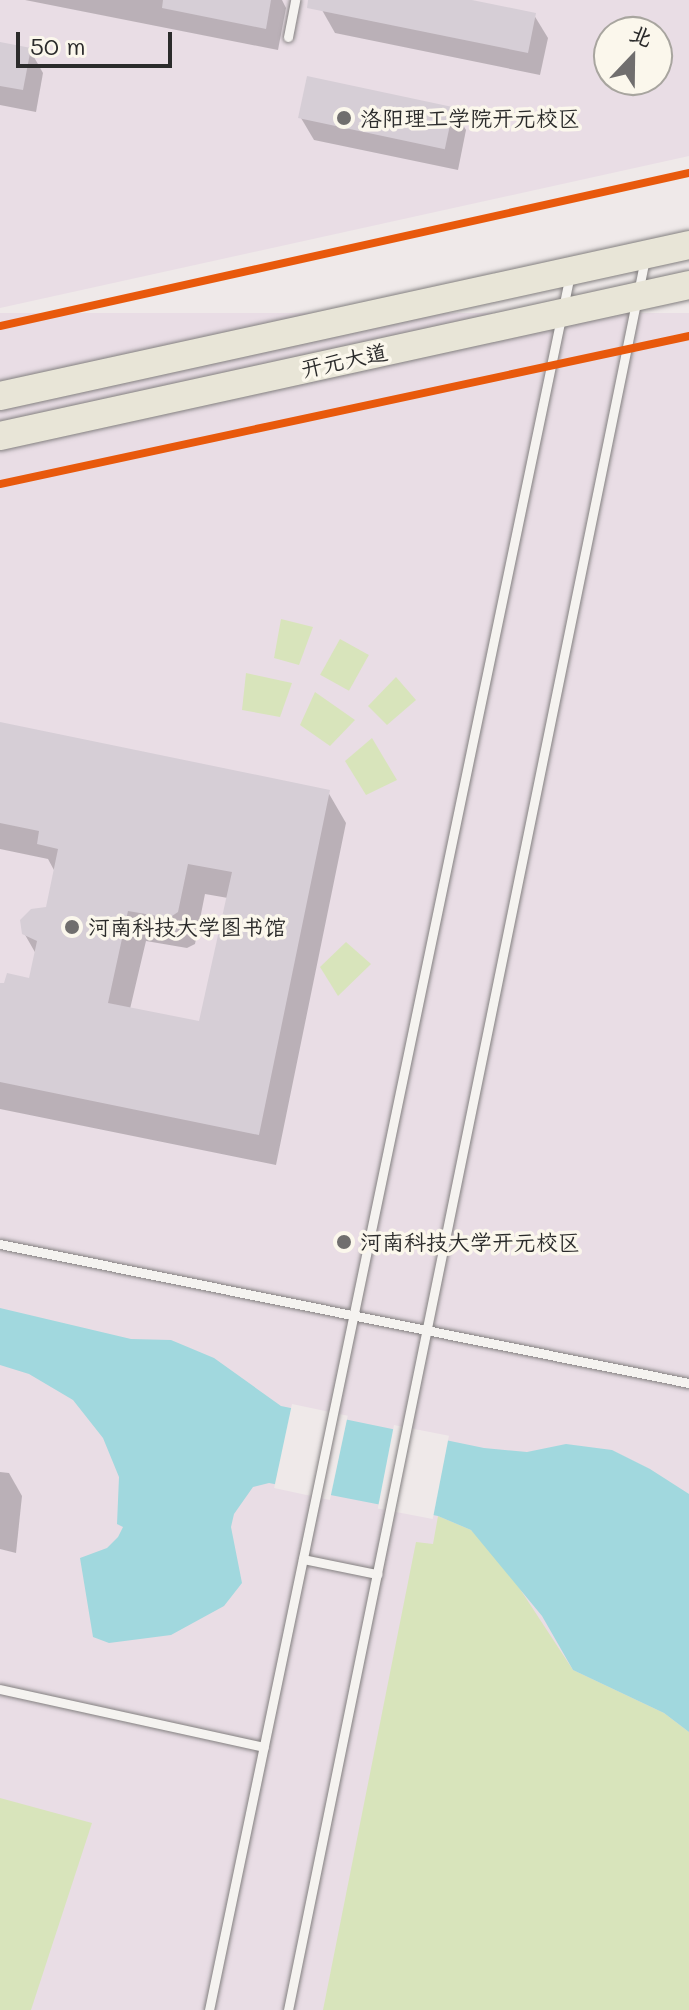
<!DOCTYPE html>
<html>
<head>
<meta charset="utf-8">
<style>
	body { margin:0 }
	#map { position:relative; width:689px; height:2010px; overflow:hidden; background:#efe9e9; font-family:Mali,"LXGW WenKai TC",sans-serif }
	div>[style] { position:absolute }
	.built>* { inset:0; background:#e9dde5; transform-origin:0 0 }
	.green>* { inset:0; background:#d8e4bb; transform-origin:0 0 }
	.water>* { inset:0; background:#a1d8de }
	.pier>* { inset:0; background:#efe9e9; transform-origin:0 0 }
	.shadow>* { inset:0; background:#0003 }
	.building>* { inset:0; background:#d6ced6; transform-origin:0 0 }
	.roads { filter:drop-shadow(0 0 2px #838080) drop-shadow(0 0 2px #838080) }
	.lane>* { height:9px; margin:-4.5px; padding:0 4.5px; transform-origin:4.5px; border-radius:4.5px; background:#f5f3f0 }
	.primary>* { height:28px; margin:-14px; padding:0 14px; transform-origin:14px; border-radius:14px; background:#e8e5d7 }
	.cycleway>* { height:8px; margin:-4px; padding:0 4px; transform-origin:4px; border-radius:4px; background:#e8590c }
	.dots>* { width:22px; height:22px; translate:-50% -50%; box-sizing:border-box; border:4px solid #fbf7ec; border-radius:50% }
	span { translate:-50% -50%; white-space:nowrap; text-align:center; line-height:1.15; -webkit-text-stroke:7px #fbf7ec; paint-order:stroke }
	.poi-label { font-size:22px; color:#2b2b2b }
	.left { translate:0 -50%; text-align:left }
	.street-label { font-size:22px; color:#2b2b2b }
	.north { position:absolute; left:593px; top:16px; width:80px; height:80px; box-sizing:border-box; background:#fbf7ec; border:2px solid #a8a59f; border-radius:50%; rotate:22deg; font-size:22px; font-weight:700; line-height:32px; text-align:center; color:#2b2b2b }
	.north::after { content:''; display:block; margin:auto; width:28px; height:36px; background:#706e6e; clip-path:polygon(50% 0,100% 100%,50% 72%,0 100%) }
	.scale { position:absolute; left:16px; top:32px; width:156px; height:36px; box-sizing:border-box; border:4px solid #2b2b2b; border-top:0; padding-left:10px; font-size:24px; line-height:28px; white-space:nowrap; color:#2b2b2b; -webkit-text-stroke:6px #fbf7ec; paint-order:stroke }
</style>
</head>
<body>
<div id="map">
	<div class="built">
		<i style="clip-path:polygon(evenodd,0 0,689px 0,689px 156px,0 308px,0 0,609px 32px,657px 32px,657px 80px,609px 80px,609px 32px)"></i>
		<i style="left:689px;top:313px;width:1697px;height:708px;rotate:90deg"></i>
	</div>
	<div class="green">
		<i style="clip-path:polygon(281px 619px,313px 627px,299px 665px,274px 658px)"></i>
		<i style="left:340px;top:639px;width:33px;height:41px;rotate:29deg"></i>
		<i style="clip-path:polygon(246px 673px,292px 683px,280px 717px,242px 710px)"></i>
		<i style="clip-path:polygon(396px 677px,416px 700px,387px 725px,368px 706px)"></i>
		<i style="clip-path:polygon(315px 692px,355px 720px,330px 746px,300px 725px)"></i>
		<i style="clip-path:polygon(372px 738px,397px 780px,366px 795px,345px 761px)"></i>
		<i style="clip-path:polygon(346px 942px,371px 964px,338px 996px,320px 967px)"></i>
		<i style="clip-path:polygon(438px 1516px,471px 1530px,503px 1563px,573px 1670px,664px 1713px,689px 1732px,689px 2010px,323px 2010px,416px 1542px,433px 1544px)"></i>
		<i style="clip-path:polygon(0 1798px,92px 1823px,31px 2010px,0 2010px)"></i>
	</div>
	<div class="water">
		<i style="clip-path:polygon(0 1308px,131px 1339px,171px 1340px,214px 1358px,281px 1406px,484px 1448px,527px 1452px,566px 1444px,612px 1450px,650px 1469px,689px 1494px,689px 1732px,664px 1713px,573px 1670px,542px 1616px,471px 1530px,438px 1516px,269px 1483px,253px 1487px,234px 1514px,231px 1527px,242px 1583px,224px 1606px,171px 1635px,109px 1643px,93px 1637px,80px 1558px,107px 1548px,118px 1537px,123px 1527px,117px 1524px,119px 1477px,103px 1438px,73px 1400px,29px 1374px,0 1365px)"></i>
	</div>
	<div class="pier">
		<i style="left:292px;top:1404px;width:57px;height:86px;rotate:12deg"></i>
		<i style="left:394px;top:1425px;width:56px;height:85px;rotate:11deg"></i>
	</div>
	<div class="shadow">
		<i style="clip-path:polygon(25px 0,282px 0,286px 8px,278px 50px)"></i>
		<i style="clip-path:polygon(324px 0,462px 0,534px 15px,548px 38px,540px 75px,335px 33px,322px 10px)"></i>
		<i style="clip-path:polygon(0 44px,30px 50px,43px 73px,36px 112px,0 105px)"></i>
		<i style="clip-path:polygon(452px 107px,466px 130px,458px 170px,314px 140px,301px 118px)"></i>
		<i style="clip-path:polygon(evenodd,0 724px,328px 792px,346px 823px,276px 1165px,0 1109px,0 985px,30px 980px,36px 954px,24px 933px,48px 909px,55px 872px,48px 859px,0 849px,0 724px,205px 894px,228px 898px,201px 1024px,130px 1009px,146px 941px,187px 948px,195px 944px,205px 894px)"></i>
		<i style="clip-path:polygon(0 1472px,9px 1473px,22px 1496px,16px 1553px,0 1549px)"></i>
	</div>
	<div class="building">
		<i style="clip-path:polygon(163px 0,271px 0,266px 29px,162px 8px)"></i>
		<i style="clip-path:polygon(308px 0,472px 0,536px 13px,528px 53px,307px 8px)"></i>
		<i style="clip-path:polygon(0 42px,31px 48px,23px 90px,0 86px)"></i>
		<i style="left:307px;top:76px;width:150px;height:43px;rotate:12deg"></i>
		<i style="clip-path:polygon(evenodd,0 722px,330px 790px,259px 1135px,0 1082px,0 983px,4px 983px,7px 973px,29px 978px,37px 941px,22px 934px,20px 920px,31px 909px,46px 907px,58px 849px,37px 844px,39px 831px,0 823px,0 722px,188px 864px,232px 872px,199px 1021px,108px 1003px,128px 911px,169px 918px,178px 912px,188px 864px)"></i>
	</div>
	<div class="roads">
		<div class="lane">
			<i style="left:288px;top:37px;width:38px;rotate:-79deg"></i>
			<i style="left:0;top:1244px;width:703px;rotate:11.41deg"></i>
			<i style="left:303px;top:1559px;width:76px;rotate:11.5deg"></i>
			<i style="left:0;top:1689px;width:270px;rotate:12.4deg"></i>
			<i style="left:209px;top:2010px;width:1773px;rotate:-78.25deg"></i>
			<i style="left:288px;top:2010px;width:1788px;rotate:-78.48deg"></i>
		</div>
		<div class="primary">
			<i style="left:0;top:396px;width:705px;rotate:-12.36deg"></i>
			<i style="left:0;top:436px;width:705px;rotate:-12.36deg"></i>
		</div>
	</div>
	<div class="cycleway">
		<i style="left:0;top:326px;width:706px;rotate:-12.52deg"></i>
		<i style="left:0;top:484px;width:705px;rotate:-12.12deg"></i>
	</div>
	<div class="dots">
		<i style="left:344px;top:118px;background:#706e6e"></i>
		<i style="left:72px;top:927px;background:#706e6e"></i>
		<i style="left:344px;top:1242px;background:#706e6e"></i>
	</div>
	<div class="poi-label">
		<span class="left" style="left:360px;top:118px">洛阳理工学院开元校区</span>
		<span class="left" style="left:88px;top:927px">河南科技大学图书馆</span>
		<span class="left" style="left:360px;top:1242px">河南科技大学开元校区</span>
	</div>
	<div class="street-label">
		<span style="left:344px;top:360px;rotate:-12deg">开元大道</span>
	</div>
	<div class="north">北</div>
	<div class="scale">50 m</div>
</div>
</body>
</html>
